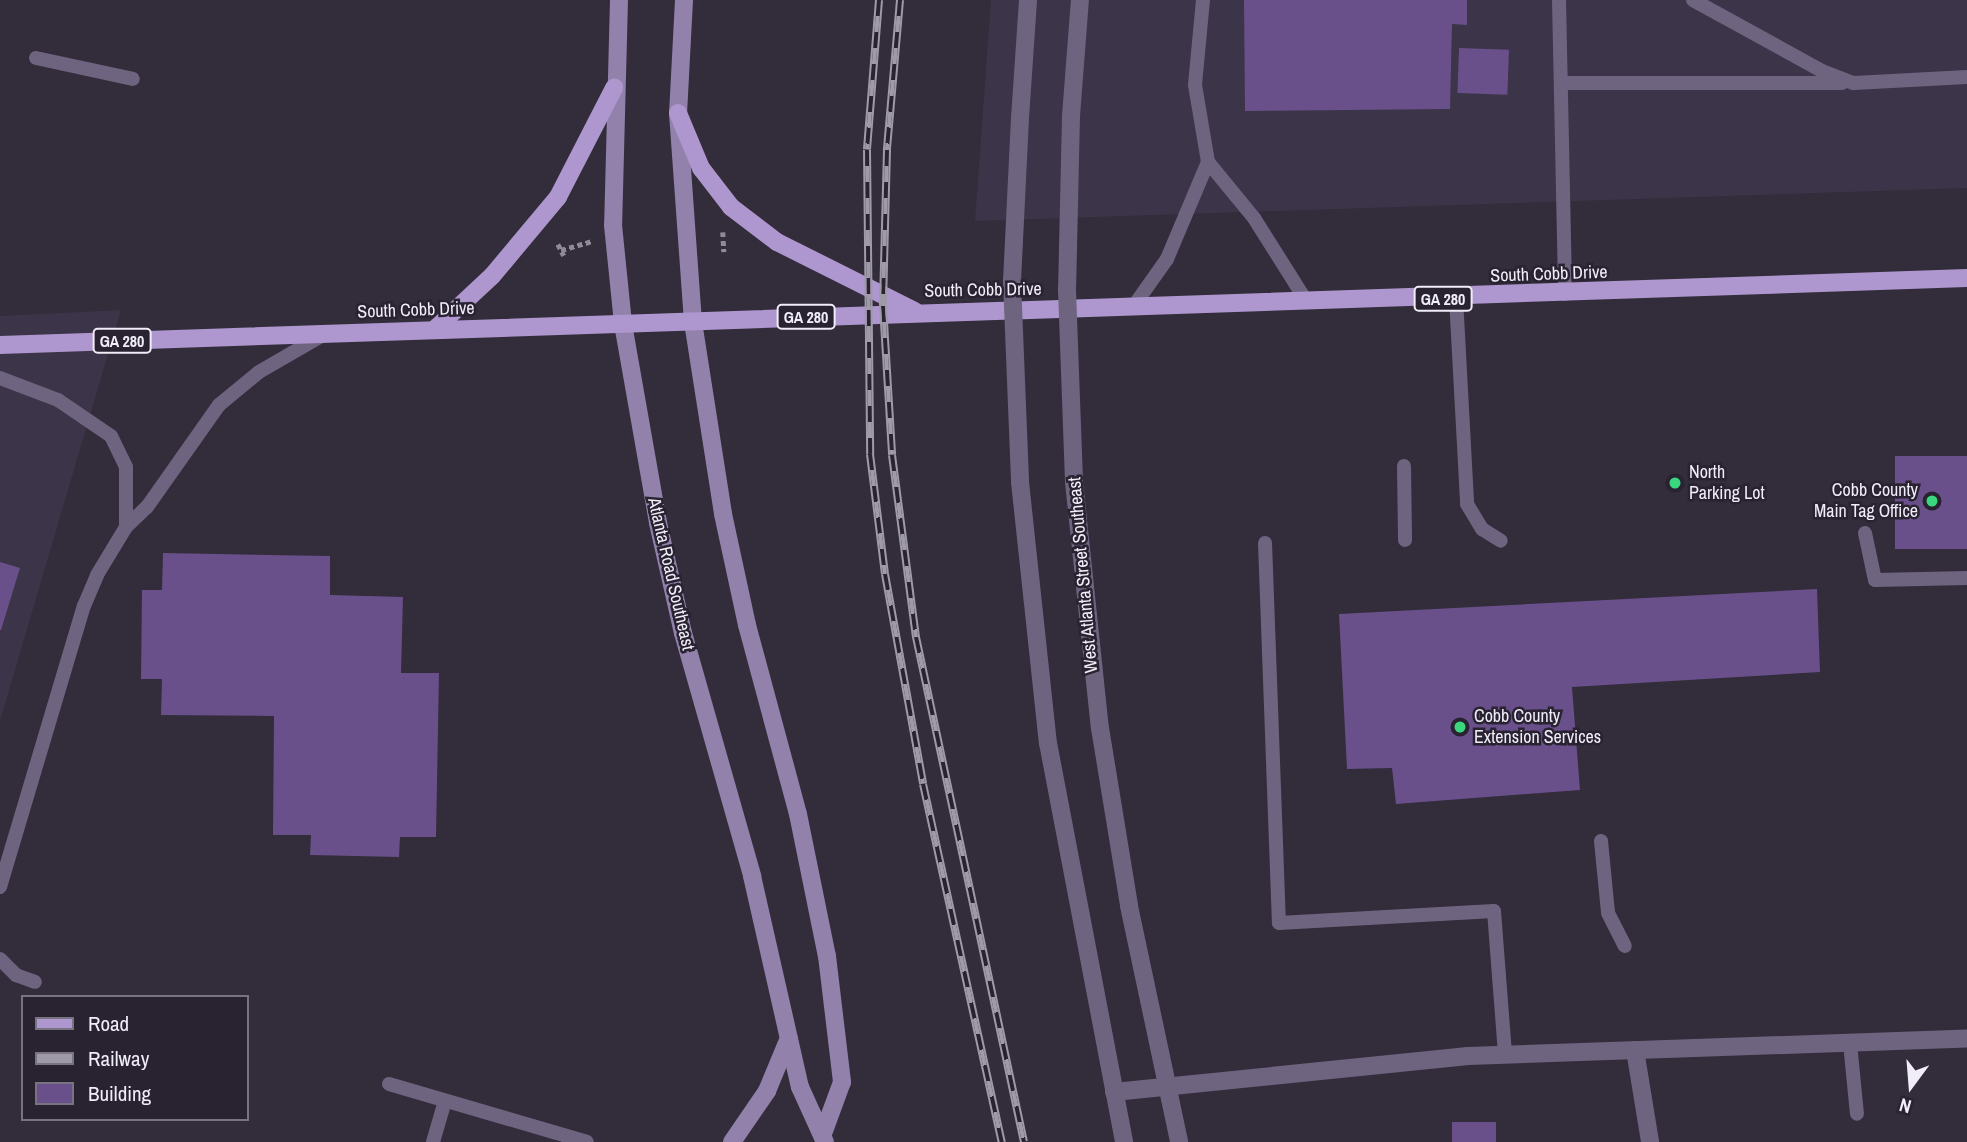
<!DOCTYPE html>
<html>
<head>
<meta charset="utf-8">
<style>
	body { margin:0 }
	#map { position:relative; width:1967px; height:1142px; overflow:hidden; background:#322c3b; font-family:"Archivo Narrow",sans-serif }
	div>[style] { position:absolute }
	.built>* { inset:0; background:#3c3448 }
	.building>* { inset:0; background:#69508a; transform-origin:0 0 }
	.path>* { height:4.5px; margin-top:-2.25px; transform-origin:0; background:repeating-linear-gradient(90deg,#8f8a97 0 5px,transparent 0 8.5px) }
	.service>* { height:14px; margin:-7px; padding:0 7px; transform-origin:7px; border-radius:7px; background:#6f647f }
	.minor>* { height:18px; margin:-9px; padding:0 9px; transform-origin:9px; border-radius:9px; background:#6f647f }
	.tertiary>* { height:18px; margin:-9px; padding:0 9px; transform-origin:9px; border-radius:9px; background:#6f647f }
	.secondary>* { height:18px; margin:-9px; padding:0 9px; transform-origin:9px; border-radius:9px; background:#9281ab }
	.primary>* { height:18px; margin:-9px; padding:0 9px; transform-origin:9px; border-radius:9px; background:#ae97ce }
	.rail>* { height:8px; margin-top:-4px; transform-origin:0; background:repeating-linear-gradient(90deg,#282231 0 16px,#9f9aa7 0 32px); box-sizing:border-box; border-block:2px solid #9f9aa7 }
	.tertiary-bridge>* { height:18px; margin:-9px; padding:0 9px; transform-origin:9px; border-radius:9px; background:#6f647f }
	.dots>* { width:19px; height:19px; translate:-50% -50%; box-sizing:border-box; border:4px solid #282231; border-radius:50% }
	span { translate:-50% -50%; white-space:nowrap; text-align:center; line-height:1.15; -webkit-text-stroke:5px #282231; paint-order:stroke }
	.shield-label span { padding:2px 5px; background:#282231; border:2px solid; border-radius:5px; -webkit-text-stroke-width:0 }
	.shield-label { font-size:16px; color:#f1edf8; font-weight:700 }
	.street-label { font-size:18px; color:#f1edf8 }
	.poi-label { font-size:18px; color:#f1edf8 }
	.left { translate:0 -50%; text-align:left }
	.right { translate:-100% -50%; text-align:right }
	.legend { position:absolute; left:21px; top:995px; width:228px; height:126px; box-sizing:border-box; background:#282231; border:2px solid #787381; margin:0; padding:9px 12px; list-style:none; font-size:21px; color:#f1edf8 }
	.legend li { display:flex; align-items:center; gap:14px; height:35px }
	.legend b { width:35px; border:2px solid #787381 }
	.north { position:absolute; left:1876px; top:1051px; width:70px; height:70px; -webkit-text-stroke:5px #282231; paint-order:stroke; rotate:196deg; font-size:19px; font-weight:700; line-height:28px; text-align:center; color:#f1edf8 }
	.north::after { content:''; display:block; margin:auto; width:24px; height:32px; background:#f1edf8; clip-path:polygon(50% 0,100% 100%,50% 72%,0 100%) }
</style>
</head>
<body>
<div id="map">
	<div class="built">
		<i style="clip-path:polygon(991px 0,1967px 0,1967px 188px,975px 221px)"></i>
		<i style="clip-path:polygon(121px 310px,0 721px,0 316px)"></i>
	</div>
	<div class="building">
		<i style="clip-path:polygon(1244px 0,1467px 0,1467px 25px,1452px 24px,1450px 109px,1245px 111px)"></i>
		<i style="left:1459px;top:48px;width:50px;height:45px;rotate:2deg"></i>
		<i style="left:1895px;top:456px;width:72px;height:93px"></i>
		<i style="clip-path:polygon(163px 553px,330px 556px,330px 595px,403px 597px,401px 673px,439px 673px,436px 837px,400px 837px,399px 857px,310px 855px,311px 835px,273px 835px,274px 716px,161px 715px,162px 679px,141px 679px,142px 590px,162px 590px)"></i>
		<i style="clip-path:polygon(0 562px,20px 568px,1px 630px,0 630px)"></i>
		<i style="clip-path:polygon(1817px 589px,1820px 672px,1572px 687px,1580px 790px,1396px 804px,1392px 768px,1347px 769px,1339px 614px)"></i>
		<i style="left:1452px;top:1122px;width:44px;height:20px"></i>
	</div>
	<div class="path">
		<i style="left:723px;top:232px;width:20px;rotate:87deg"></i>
		<i style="left:558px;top:244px;width:13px;rotate:63deg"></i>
		<i style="left:561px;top:250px;width:32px;rotate:-16deg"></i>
	</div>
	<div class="service">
		<i style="left:1203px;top:0;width:85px;rotate:95.4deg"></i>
		<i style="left:1195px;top:85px;width:78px;rotate:80.4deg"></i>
		<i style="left:1208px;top:162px;width:72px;rotate:50.6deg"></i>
		<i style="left:1254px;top:218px;width:99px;rotate:57.8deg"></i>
		<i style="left:1559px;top:0;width:294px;rotate:88.8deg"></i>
		<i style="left:1693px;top:0;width:147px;rotate:28.8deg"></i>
		<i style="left:1822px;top:71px;width:34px;rotate:21deg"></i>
		<i style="left:1854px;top:83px;width:113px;rotate:-3deg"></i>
		<i style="left:36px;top:58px;width:99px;rotate:12.2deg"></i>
		<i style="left:1561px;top:83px;width:281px"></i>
		<i style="left:1456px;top:298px;width:206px;rotate:86.9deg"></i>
		<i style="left:1467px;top:504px;width:29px;rotate:59deg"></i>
		<i style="left:1482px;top:529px;width:22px;rotate:32deg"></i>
		<i style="left:1133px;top:307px;width:59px;rotate:-54.7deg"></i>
		<i style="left:1167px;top:259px;width:105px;rotate:-67.1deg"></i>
		<i style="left:0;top:378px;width:62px;rotate:20.8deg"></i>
		<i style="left:58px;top:400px;width:64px;rotate:34.2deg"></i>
		<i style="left:111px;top:436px;width:34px;rotate:64deg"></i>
		<i style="left:126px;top:467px;width:60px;rotate:90deg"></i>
		<i style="left:1404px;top:466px;width:74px;rotate:89.2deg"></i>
		<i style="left:1865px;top:533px;width:48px;rotate:78deg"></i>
		<i style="left:1875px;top:580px;width:92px;rotate:-1.2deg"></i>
		<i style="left:1265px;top:543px;width:380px;rotate:87.9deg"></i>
		<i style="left:1279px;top:923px;width:215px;rotate:-3.2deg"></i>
		<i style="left:1494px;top:911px;width:144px;rotate:85.6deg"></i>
		<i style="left:1601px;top:841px;width:72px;rotate:84.4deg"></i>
		<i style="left:1608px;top:913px;width:37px;rotate:63deg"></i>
		<i style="left:0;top:887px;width:293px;rotate:-73.4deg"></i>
		<i style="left:84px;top:606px;width:34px;rotate:-67deg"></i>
		<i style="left:97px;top:575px;width:56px;rotate:-58.9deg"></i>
		<i style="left:126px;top:527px;width:29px;rotate:-44deg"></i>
		<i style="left:147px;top:507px;width:125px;rotate:-54.8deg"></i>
		<i style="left:219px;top:405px;width:52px;rotate:-39.5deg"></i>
		<i style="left:259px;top:372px;width:72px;rotate:-30.1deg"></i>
		<i style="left:0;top:959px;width:23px;rotate:45deg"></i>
		<i style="left:16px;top:975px;width:20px;rotate:20deg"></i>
		<i style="left:1850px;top:1043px;width:71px;rotate:84.4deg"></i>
		<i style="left:389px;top:1084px;width:206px;rotate:16.3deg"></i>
		<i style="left:433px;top:1142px;width:43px;rotate:-73.7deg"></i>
	</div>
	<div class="minor">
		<i style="left:1635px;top:1050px;width:93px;rotate:80.7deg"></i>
		<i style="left:1114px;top:1092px;width:356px;rotate:-5.8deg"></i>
		<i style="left:1468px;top:1056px;width:499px;rotate:-2deg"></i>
	</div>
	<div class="tertiary">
		<i style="left:1071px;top:116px;width:116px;rotate:-85.6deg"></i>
		<i style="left:1020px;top:118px;width:118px;rotate:-86.1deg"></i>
		<i style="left:1020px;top:482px;width:262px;rotate:83.9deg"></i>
		<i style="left:1048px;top:743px;width:406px;rotate:79.2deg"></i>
		<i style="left:1074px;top:482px;width:247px;rotate:84deg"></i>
		<i style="left:1100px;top:728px;width:180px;rotate:80.7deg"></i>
		<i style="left:1129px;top:906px;width:241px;rotate:78deg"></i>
	</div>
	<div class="secondary">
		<i style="left:619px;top:0;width:225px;rotate:91.5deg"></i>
		<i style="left:613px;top:225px;width:100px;rotate:84.2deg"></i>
		<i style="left:623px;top:324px;width:202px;rotate:80deg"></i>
		<i style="left:658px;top:523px;width:113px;rotate:77.2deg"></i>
		<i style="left:683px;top:633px;width:253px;rotate:74.1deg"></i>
		<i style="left:752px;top:876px;width:216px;rotate:77.2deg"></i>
		<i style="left:800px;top:1087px;width:60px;rotate:65.6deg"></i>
		<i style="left:684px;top:0;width:113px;rotate:93deg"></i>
		<i style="left:678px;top:113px;width:210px;rotate:85.9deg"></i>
		<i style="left:693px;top:322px;width:194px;rotate:81.1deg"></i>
		<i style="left:723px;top:514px;width:114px;rotate:77.8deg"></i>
		<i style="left:747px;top:625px;width:196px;rotate:74.9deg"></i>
		<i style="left:798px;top:814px;width:145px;rotate:78.5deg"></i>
		<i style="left:827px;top:956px;width:127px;rotate:83.2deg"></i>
		<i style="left:842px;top:1082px;width:52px;rotate:110.2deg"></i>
		<i style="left:732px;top:1142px;width:62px;rotate:-55.5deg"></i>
		<i style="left:767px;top:1091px;width:57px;rotate:-67.5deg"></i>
	</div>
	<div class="primary">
		<i style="left:678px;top:113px;width:60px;rotate:67.3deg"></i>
		<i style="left:701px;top:168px;width:49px;rotate:52.4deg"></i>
		<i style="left:731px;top:207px;width:58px;rotate:37.3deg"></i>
		<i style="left:777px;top:242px;width:154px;rotate:26.6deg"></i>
		<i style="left:434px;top:330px;width:79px;rotate:-43deg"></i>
		<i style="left:492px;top:276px;width:103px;rotate:-50.1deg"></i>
		<i style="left:558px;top:197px;width:123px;rotate:-62.8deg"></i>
		<i style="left:0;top:345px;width:1968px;rotate:-1.95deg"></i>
	</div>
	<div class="rail">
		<i style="left:879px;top:0;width:150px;rotate:94.6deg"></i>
		<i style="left:867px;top:150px;width:304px;rotate:89.4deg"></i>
		<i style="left:870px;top:454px;width:121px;rotate:82.9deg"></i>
		<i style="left:885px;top:574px;width:213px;rotate:79.7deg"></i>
		<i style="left:923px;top:784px;width:367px;rotate:77.6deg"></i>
		<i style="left:900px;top:0;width:151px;rotate:95deg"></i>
		<i style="left:887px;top:150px;width:156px;rotate:91.5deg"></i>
		<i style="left:883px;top:306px;width:149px;rotate:86.5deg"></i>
		<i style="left:892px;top:455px;width:184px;rotate:82.5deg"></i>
		<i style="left:916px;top:637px;width:516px;rotate:77.93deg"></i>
	</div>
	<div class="tertiary-bridge">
		<i style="left:1071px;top:116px;width:174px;rotate:91.3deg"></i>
		<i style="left:1067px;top:290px;width:192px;rotate:87.9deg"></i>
		<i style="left:1020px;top:118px;width:163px;rotate:92.8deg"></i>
		<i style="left:1012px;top:281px;width:201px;rotate:87.7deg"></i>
	</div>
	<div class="dots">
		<i style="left:1675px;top:483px;background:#3bd77e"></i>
		<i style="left:1932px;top:501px;background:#3bd77e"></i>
		<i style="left:1460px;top:727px;background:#3bd77e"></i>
	</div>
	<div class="shield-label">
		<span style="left:1443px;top:299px">GA 280</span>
		<span style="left:806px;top:317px">GA 280</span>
		<span style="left:122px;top:341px">GA 280</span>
	</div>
	<div class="street-label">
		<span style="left:1549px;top:274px;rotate:-2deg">South Cobb Drive</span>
		<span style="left:983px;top:290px;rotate:-1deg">South Cobb Drive</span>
		<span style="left:416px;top:310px;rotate:-2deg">South Cobb Drive</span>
		<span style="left:671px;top:574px;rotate:77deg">Atlanta Road Southeast</span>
		<span style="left:1083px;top:575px;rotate:-95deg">West Atlanta Street Southeast</span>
	</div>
	<div class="poi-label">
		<span class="left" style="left:1689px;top:483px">North<br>Parking Lot</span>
		<span class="right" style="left:1918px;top:501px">Cobb County<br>Main Tag Office</span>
		<span class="left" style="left:1474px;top:727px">Cobb County<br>Extension Services</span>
	</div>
	<ul class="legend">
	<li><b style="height:9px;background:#ae97ce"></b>Road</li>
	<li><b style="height:9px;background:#9f9aa7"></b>Railway</li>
	<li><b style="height:19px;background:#69508a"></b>Building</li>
	</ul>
	<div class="north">N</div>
</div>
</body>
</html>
